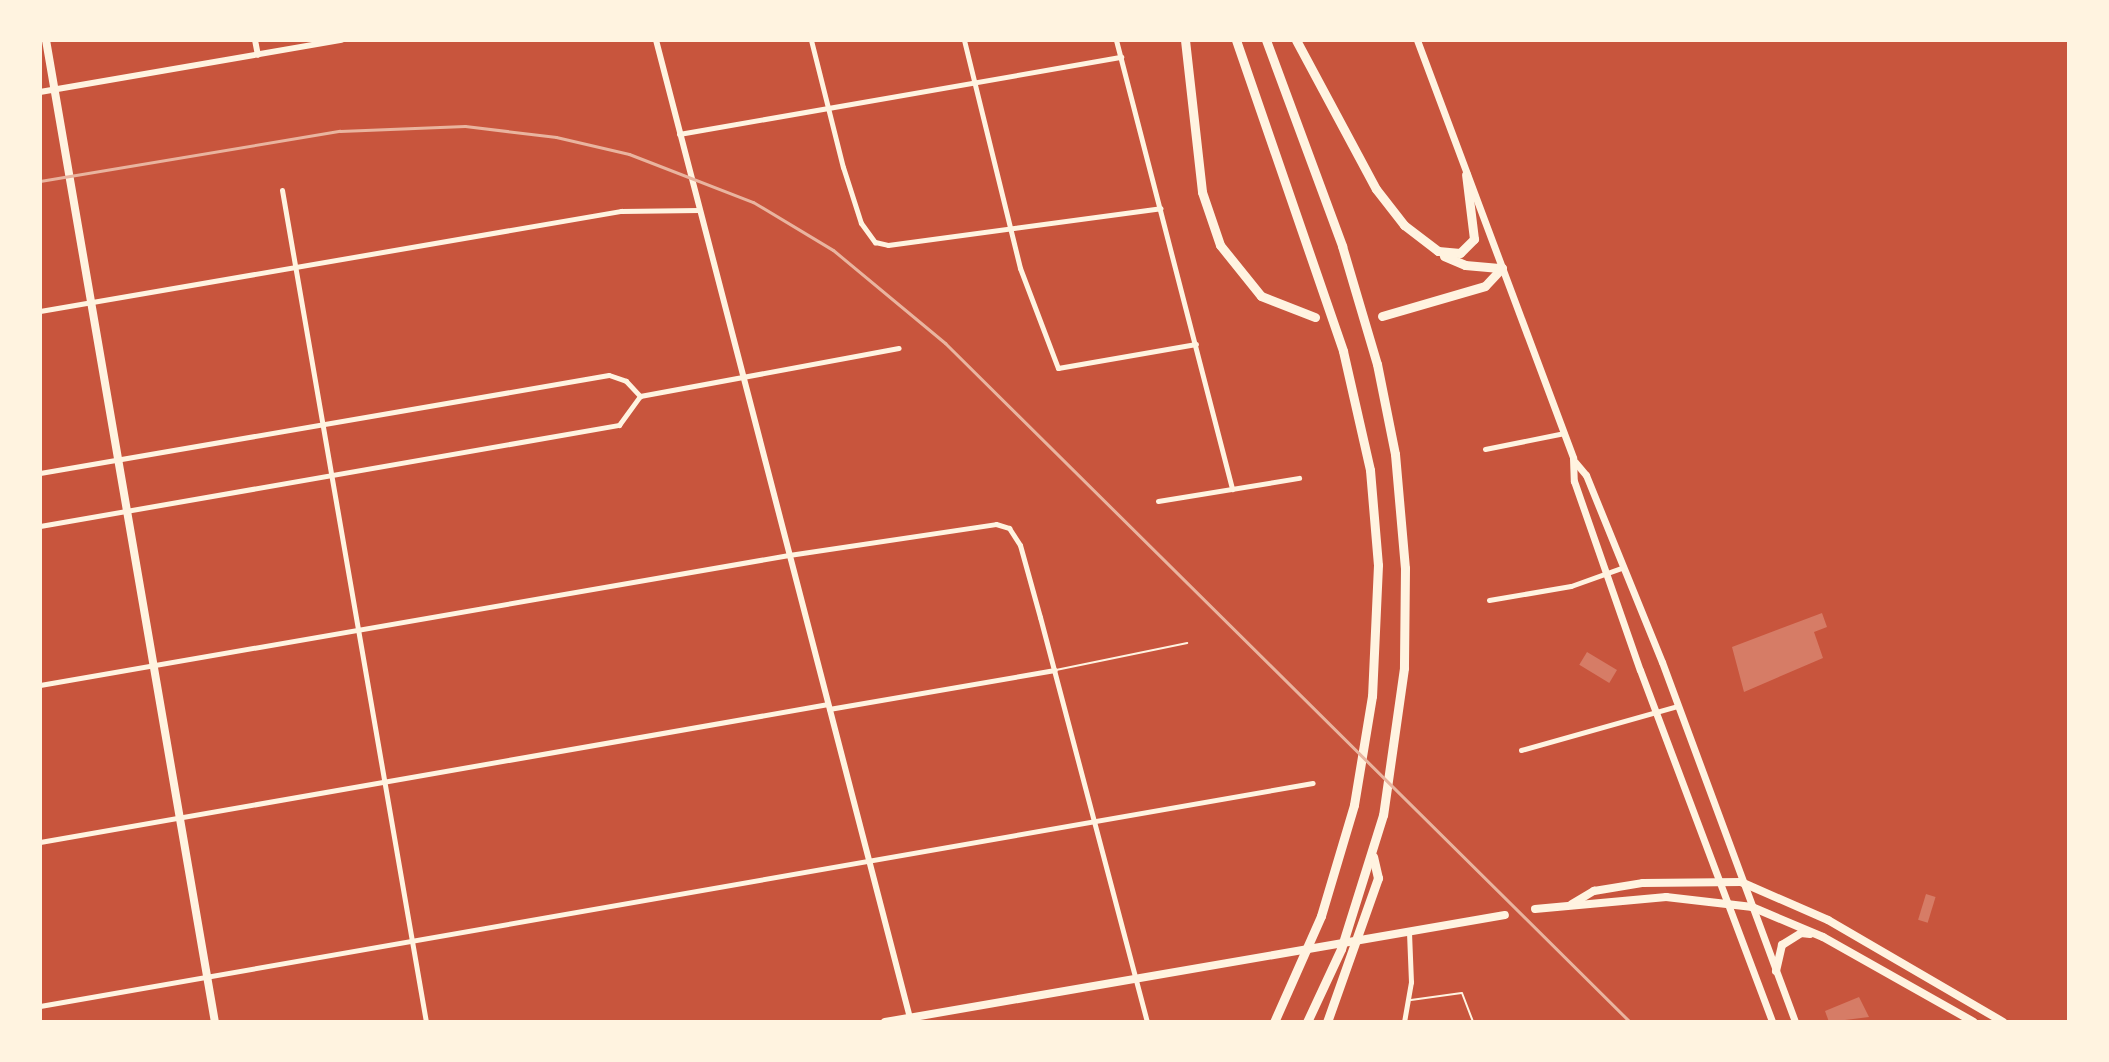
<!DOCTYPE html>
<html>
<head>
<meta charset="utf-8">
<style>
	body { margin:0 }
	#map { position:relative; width:2109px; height:1062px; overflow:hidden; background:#c8553d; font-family:Poppins,sans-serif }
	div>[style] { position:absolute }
	.building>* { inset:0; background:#d67c66; transform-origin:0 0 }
	.service>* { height:2px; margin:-1px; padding:0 1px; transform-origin:1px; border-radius:1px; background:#fff3e0 }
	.minor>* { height:5px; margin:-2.5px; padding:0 2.5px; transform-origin:2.5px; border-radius:2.5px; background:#fff3e0 }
	.tertiary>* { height:6px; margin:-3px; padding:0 3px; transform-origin:3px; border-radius:3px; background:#fff3e0 }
	.secondary>* { height:7px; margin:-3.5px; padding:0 3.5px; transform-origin:3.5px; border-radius:3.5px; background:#fff3e0 }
	.primary>* { height:8px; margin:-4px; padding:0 4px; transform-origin:4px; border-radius:4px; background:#fff3e0 }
	.motorway>* { height:9px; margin:-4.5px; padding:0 4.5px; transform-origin:4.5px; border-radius:4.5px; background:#fff3e0 }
	.rail>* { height:3px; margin:-1.5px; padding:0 1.5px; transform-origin:1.5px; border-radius:1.5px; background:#e9b49f }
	span { translate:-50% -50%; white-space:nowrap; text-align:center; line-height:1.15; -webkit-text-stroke:7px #fff3e0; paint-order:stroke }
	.frame { position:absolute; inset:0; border:42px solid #fff3e0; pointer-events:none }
</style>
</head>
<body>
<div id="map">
	<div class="building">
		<i style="clip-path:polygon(1822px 613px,1827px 627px,1814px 632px,1823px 658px,1744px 692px,1732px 647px)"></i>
		<i style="left:1587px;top:652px;width:35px;height:15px;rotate:31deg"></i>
		<i style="left:1926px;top:894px;width:10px;height:27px;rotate:17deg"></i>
		<i style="clip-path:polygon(1859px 997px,1869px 1017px,1829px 1022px,1825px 1011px)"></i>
	</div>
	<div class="service">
		<i style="left:1056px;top:670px;width:134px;rotate:-11.6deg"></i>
		<i style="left:1411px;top:1000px;width:51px;rotate:-7.8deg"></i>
		<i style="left:1462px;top:993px;width:31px;rotate:69deg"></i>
	</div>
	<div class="minor">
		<i style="left:811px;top:40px;width:131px;rotate:75.9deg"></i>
		<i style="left:843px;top:167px;width:59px;rotate:72.2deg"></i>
		<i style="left:861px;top:223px;width:24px;rotate:54deg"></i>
		<i style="left:875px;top:242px;width:13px;rotate:13deg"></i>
		<i style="left:888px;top:245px;width:275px;rotate:-7.7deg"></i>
		<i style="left:964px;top:40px;width:235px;rotate:76.2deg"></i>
		<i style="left:1020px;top:268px;width:107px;rotate:69.2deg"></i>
		<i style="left:1058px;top:368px;width:140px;rotate:-9.9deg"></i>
		<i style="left:1116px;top:40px;width:464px;rotate:75.5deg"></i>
		<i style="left:679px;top:134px;width:449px;rotate:-9.9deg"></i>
		<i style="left:282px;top:190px;width:844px;rotate:80.18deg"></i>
		<i style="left:40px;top:311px;width:590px;rotate:-9.77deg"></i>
		<i style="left:621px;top:211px;width:78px;rotate:-0.7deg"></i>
		<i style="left:640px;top:396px;width:263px;rotate:-10.5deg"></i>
		<i style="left:1485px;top:449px;width:81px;rotate:-11.4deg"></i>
		<i style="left:40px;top:473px;width:577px;rotate:-9.77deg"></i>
		<i style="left:609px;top:375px;width:18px;rotate:19deg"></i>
		<i style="left:626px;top:381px;width:21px;rotate:47deg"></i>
		<i style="left:1158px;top:501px;width:143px;rotate:-9.3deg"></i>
		<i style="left:40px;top:526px;width:588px;rotate:-9.9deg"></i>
		<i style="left:619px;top:425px;width:36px;rotate:-54deg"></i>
		<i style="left:1489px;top:600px;width:83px;rotate:-9.7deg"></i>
		<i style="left:1571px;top:586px;width:56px;rotate:-19.7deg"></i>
		<i style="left:40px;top:685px;width:760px;rotate:-9.85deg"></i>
		<i style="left:789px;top:555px;width:209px;rotate:-8.5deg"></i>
		<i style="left:996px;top:524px;width:14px;rotate:17deg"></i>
		<i style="left:1009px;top:528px;width:20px;rotate:57deg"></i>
		<i style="left:1020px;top:545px;width:75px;rotate:74.5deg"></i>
		<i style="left:1040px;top:617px;width:419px;rotate:75.2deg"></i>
		<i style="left:829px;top:709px;width:229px;rotate:-9.8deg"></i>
		<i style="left:1521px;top:750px;width:163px;rotate:-15.7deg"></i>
		<i style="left:40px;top:842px;width:800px;rotate:-9.93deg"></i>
		<i style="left:40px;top:1006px;width:1292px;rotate:-9.94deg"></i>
		<i style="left:1404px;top:1022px;width:41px;rotate:-80.1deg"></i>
		<i style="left:1411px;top:982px;width:50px;rotate:-92.3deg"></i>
	</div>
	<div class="tertiary">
		<i style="left:255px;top:40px;width:15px;rotate:79deg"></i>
		<i style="left:656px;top:40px;width:1010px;rotate:75.44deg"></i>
		<i style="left:40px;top:92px;width:306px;rotate:-9.8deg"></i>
	</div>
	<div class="secondary">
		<i style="left:1417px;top:40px;width:446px;rotate:69.5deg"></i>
		<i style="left:1573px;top:458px;width:23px;rotate:88deg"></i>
		<i style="left:1574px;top:481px;width:200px;rotate:70.8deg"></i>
		<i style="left:1640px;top:670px;width:376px;rotate:69.4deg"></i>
		<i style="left:1575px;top:462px;width:17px;rotate:50deg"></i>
		<i style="left:1586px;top:475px;width:202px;rotate:67.9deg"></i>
		<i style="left:1662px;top:662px;width:384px;rotate:69.7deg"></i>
	</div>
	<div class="primary">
		<i style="left:46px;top:40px;width:996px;rotate:80.24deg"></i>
		<i style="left:1572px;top:904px;width:26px;rotate:-31deg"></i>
		<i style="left:1594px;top:891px;width:50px;rotate:-9.3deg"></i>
		<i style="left:1643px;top:883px;width:98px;rotate:-0.6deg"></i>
		<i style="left:1741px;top:882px;width:95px;rotate:23.6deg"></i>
		<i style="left:1828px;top:920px;width:203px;rotate:30.2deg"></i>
		<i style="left:1535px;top:909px;width:132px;rotate:-5.2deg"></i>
		<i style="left:1666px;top:897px;width:87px;rotate:6.6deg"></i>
		<i style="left:1752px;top:907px;width:77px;rotate:22.9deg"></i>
		<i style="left:1823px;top:937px;width:173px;rotate:29.4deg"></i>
		<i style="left:1776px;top:971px;width:27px;rotate:-77deg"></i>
		<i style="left:1782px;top:945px;width:22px;rotate:-32deg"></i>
		<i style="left:1801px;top:933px;width:9px;rotate:6deg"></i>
		<i style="left:885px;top:1022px;width:629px;rotate:-9.79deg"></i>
	</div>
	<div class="motorway">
		<i style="left:1185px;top:40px;width:153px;rotate:83.6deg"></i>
		<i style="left:1202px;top:192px;width:56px;rotate:71.2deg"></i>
		<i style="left:1220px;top:245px;width:65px;rotate:51.2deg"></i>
		<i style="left:1261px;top:296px;width:58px;rotate:21.3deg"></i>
		<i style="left:1236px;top:40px;width:329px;rotate:71deg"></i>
		<i style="left:1343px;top:351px;width:122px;rotate:77.2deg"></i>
		<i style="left:1370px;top:470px;width:95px;rotate:85.2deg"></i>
		<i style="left:1378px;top:565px;width:131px;rotate:92.6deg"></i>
		<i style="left:1372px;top:696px;width:110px;rotate:99.4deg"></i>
		<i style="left:1354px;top:805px;width:116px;rotate:106.6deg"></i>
		<i style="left:1321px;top:916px;width:116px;rotate:113.9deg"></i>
		<i style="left:1266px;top:40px;width:220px;rotate:69.7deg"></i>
		<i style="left:1342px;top:246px;width:123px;rotate:73.5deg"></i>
		<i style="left:1377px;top:364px;width:92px;rotate:78.7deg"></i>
		<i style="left:1395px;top:454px;width:114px;rotate:85deg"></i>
		<i style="left:1405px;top:568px;width:100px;rotate:90.6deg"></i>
		<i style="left:1404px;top:668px;width:148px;rotate:98.1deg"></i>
		<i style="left:1383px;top:815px;width:140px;rotate:107.4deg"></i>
		<i style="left:1341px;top:949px;width:81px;rotate:115deg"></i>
		<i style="left:1296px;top:40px;width:169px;rotate:61.8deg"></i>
		<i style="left:1376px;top:189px;width:46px;rotate:52.1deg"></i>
		<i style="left:1404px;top:225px;width:43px;rotate:37.4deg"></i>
		<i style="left:1438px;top:251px;width:22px;rotate:5deg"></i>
		<i style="left:1460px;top:253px;width:20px;rotate:-45deg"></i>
		<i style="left:1474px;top:239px;width:65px;rotate:-97deg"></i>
		<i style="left:1444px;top:256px;width:23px;rotate:23deg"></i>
		<i style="left:1465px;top:265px;width:37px;rotate:5deg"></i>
		<i style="left:1382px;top:316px;width:107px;rotate:-16.2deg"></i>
		<i style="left:1485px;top:286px;width:25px;rotate:-47deg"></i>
		<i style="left:1327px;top:1022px;width:153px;rotate:-70.5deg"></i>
		<i style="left:1378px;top:878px;width:22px;rotate:-103deg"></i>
	</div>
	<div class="rail">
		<i style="left:40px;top:181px;width:304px;rotate:-9.5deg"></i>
		<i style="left:340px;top:131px;width:125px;rotate:-2.3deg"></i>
		<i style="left:465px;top:126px;width:92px;rotate:6.9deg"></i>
		<i style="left:556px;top:137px;width:75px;rotate:13.1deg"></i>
		<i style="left:629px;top:154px;width:133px;rotate:21.2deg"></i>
		<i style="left:753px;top:202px;width:93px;rotate:31deg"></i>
		<i style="left:833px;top:250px;width:146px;rotate:39.7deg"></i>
		<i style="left:945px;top:343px;width:965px;rotate:44.75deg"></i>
	</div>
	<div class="frame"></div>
</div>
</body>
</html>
